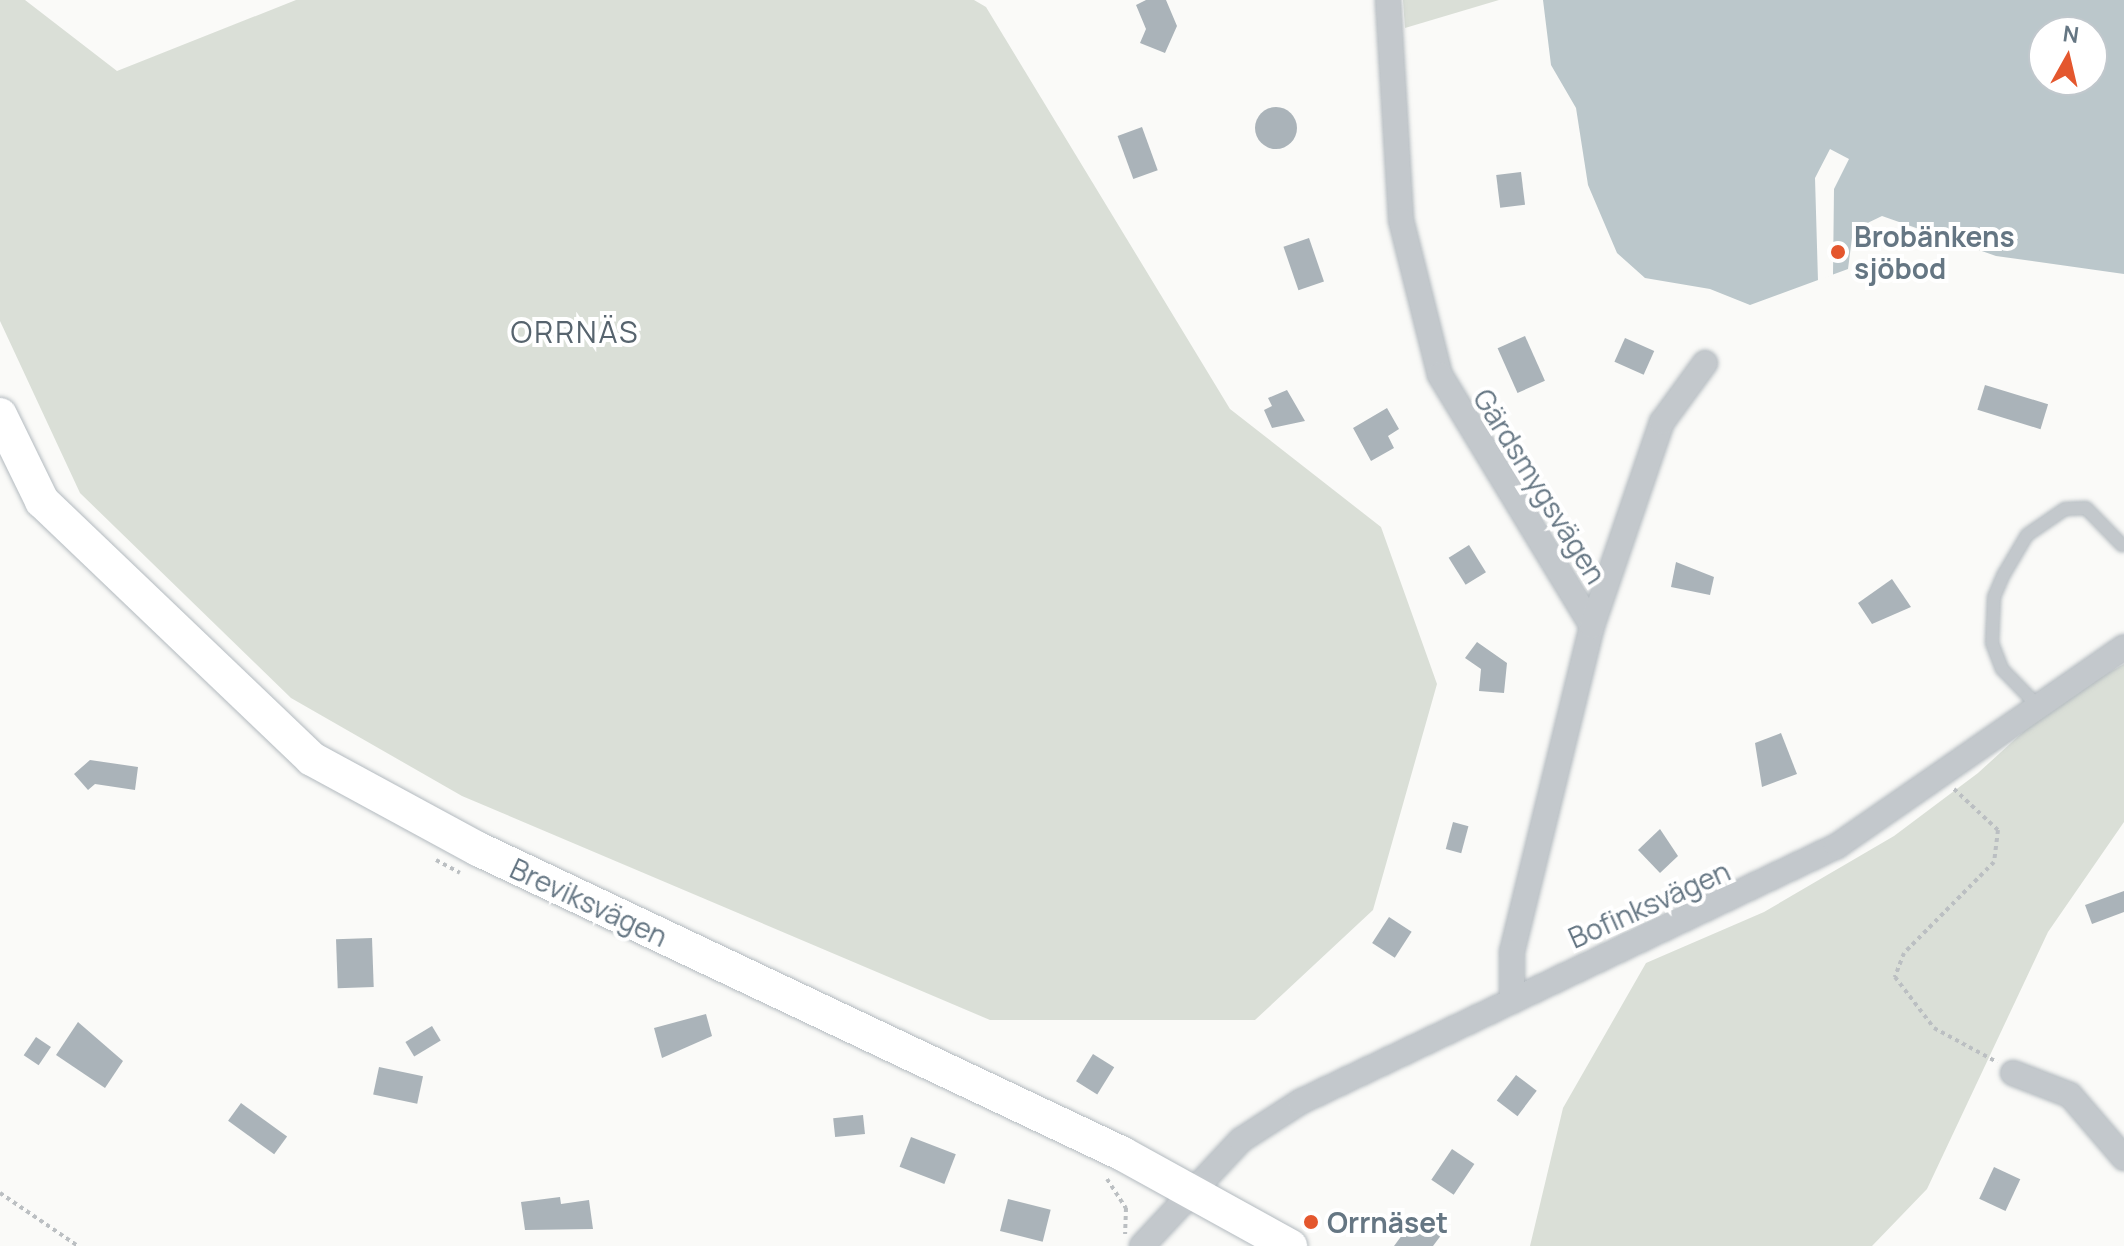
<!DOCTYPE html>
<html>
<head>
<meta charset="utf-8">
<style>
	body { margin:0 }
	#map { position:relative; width:2124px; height:1246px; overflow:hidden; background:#fafaf8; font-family:Manrope,sans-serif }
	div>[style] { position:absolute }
	.green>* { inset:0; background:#dadfd7 }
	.water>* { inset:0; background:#bbc7cb }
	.pier>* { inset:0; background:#fafaf8 }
	.building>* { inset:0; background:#aab3b9; transform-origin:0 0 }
	.round { border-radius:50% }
	.path>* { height:4px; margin-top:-2px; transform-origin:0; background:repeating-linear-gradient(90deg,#bbbfc2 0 4px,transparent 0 8px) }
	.roads { filter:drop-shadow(0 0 2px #b3babf) drop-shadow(0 0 2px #b3babf) }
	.service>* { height:12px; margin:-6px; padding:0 6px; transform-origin:6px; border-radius:6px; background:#c3c8cc }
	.minor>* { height:24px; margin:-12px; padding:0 12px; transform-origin:12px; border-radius:12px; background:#c3c8cc }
	.secondary>* { height:34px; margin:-17px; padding:0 17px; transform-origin:17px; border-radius:17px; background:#fff }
	.dots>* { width:22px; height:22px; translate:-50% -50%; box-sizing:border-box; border:4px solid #fff; border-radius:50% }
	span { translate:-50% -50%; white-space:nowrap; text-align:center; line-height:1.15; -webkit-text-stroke:8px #fff; paint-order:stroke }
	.poi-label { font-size:28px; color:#657683; font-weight:700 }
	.left { translate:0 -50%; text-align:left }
	.street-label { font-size:28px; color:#657683 }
	.neighbourhood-label { font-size:30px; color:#57646e; letter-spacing:2px }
	.north { position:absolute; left:2028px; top:16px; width:80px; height:80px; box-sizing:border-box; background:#fff; border:2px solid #c1c8cd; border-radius:50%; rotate:8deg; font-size:22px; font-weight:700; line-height:32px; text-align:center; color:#657683 }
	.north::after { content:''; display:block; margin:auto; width:28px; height:36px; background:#e4572e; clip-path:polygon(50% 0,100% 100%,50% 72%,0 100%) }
</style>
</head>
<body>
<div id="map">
	<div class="green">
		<i style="clip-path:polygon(0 0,25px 0,117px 71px,296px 0,974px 0,986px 7px,1230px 409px,1381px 527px,1437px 684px,1373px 910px,1255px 1020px,990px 1020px,462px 796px,291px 698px,80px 493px,0 321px)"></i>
		<i style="clip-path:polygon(1403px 0,1499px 0,1405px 28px)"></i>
		<i style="clip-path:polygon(2124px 664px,2124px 822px,2048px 932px,1927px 1189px,1872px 1246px,1530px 1246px,1563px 1108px,1646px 963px,1764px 912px,1894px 836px,1978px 773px,2056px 702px)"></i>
	</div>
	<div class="water">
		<i style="clip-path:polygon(evenodd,1543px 0,2124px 0,2124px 274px,1996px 256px,1882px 216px,1853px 230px,1848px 269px,1750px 305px,1710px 289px,1645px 278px,1617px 253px,1588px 185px,1576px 108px,1551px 65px,1543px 0,2044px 32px,2092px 32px,2092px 80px,2044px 80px,2044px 32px)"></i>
	</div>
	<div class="pier">
		<i style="clip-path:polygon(1830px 149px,1849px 159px,1834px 189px,1833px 275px,1818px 281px,1815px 178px)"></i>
	</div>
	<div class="building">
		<i style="clip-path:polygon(1146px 0,1166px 0,1177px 26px,1165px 53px,1140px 43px,1146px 29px,1136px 5px)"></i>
		<i class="round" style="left:1255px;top:107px;width:42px;height:42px"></i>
		<i style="left:1142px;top:127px;width:46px;height:26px;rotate:70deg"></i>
		<i style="left:1521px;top:172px;width:33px;height:25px;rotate:83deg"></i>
		<i style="left:1309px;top:238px;width:46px;height:27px;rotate:71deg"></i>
		<i style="left:1525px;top:336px;width:49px;height:30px;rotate:66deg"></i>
		<i style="left:1625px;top:338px;width:32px;height:26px;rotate:24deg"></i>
		<i style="left:1985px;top:385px;width:66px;height:26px;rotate:17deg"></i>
		<i style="clip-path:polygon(1287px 390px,1305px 421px,1272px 428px,1264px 410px,1272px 406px,1268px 398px)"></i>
		<i style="clip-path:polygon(1387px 408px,1399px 429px,1388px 436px,1394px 448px,1371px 461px,1353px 428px)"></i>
		<i style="left:1469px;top:545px;width:32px;height:24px;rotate:58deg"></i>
		<i style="clip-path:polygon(1676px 562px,1714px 577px,1710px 595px,1671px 587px)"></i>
		<i style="clip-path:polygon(1892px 579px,1911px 607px,1872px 624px,1858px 603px)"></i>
		<i style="clip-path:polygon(1477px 642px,1507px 663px,1504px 693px,1479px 691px,1481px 669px,1465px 658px)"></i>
		<i style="clip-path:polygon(1781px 733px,1797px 774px,1762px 787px,1755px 743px)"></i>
		<i style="clip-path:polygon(90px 760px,138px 767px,135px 790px,95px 784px,88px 790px,74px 774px)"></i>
		<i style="left:1453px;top:822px;width:16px;height:28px;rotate:15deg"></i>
		<i style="clip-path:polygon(1660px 829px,1678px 856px,1660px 873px,1638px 850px)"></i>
		<i style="clip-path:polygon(2124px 891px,2124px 912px,2092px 924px,2085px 905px)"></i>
		<i style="left:1389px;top:917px;width:27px;height:31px;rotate:33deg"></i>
		<i style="left:372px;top:938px;width:49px;height:36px;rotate:88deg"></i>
		<i style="clip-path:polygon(706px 1014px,712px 1036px,662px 1058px,654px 1028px)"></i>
		<i style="clip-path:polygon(78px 1022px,123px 1061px,105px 1088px,56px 1055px)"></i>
		<i style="left:432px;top:1026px;width:17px;height:31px;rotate:59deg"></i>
		<i style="left:36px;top:1037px;width:18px;height:22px;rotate:34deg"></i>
		<i style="left:1093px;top:1054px;width:25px;height:32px;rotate:32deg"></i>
		<i style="left:379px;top:1067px;width:45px;height:28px;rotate:12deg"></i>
		<i style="left:1516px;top:1075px;width:26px;height:32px;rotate:37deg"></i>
		<i style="left:241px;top:1103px;width:57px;height:22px;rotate:36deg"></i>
		<i style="left:863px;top:1115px;width:19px;height:30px;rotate:84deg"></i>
		<i style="left:911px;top:1137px;width:48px;height:32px;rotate:21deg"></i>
		<i style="left:1452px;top:1149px;width:27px;height:37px;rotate:34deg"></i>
		<i style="left:1994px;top:1167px;width:29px;height:35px;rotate:25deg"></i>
		<i style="clip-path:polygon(560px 1197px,561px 1204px,589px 1200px,593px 1229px,525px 1230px,521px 1202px)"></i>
		<i style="left:1008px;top:1199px;width:44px;height:33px;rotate:14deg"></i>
		<i style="clip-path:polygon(1417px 1215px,1442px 1234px,1433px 1246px,1394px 1246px)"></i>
	</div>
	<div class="path">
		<i style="left:1954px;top:789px;width:60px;rotate:43deg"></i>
		<i style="left:1998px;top:830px;width:32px;rotate:97deg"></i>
		<i style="left:1994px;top:862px;width:128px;rotate:134.7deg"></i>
		<i style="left:1904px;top:953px;width:26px;rotate:111deg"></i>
		<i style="left:1895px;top:977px;width:64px;rotate:52.6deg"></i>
		<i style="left:1934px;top:1028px;width:72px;rotate:28.4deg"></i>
		<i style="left:436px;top:860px;width:27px;rotate:28deg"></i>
		<i style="left:1107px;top:1179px;width:35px;rotate:57deg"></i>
		<i style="left:1126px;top:1208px;width:26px;rotate:92deg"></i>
		<i style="left:0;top:1193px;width:94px;rotate:34.2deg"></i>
	</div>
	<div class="roads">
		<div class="service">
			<i style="left:2036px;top:704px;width:49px;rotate:-134.2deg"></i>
			<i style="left:2002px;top:669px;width:28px;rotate:-111deg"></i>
			<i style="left:1992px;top:643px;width:46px;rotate:-87.5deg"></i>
			<i style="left:1994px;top:597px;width:25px;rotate:-67deg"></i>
			<i style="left:2004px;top:574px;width:45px;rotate:-59.5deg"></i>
			<i style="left:2027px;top:535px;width:46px;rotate:-34.4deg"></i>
			<i style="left:2065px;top:509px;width:21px;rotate:-3deg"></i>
			<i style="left:2086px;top:508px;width:52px;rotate:45.8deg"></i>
		</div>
		<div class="minor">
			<i style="left:1388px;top:0;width:220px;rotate:86.6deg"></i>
			<i style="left:1401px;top:220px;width:160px;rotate:75.9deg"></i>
			<i style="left:1440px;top:375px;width:293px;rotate:58.8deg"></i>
			<i style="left:1592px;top:626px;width:336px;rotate:103.8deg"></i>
			<i style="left:1512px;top:952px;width:46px;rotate:90deg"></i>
			<i style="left:1592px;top:626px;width:216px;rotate:-71.1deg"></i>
			<i style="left:1662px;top:422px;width:73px;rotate:-53.9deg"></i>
			<i style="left:2013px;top:1073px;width:61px;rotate:21.1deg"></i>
			<i style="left:2070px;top:1095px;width:83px;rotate:49.4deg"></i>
			<i style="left:1142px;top:1246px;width:145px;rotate:-47deg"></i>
			<i style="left:1241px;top:1140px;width:70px;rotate:-32.8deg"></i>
			<i style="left:1300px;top:1102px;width:595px;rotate:-25.49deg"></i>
			<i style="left:1837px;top:846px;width:349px;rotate:-34.7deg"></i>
		</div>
		<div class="secondary">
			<i style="left:0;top:415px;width:96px;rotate:64deg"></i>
			<i style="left:42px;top:501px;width:373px;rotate:43.7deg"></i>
			<i style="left:312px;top:759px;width:189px;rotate:28.5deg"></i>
			<i style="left:478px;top:849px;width:713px;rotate:25.31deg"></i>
			<i style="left:1123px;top:1154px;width:191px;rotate:28.9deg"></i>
		</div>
	</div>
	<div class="dots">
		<i style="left:1838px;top:252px;background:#e4572e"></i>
		<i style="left:1311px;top:1222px;background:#e4572e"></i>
	</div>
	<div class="poi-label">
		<span class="left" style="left:1854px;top:252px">Brobänkens<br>sjöbod</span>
		<span class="left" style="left:1327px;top:1222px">Orrnäset</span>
	</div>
	<div class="street-label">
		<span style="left:1540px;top:486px;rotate:58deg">Gärdsmygsvägen</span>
		<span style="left:589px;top:902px;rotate:25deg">Breviksvägen</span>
		<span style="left:1649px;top:904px;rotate:-24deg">Bofinksvägen</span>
	</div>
	<div class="neighbourhood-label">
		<span style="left:575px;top:332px">ORRNÄS</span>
	</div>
	<div class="north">N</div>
</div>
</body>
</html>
